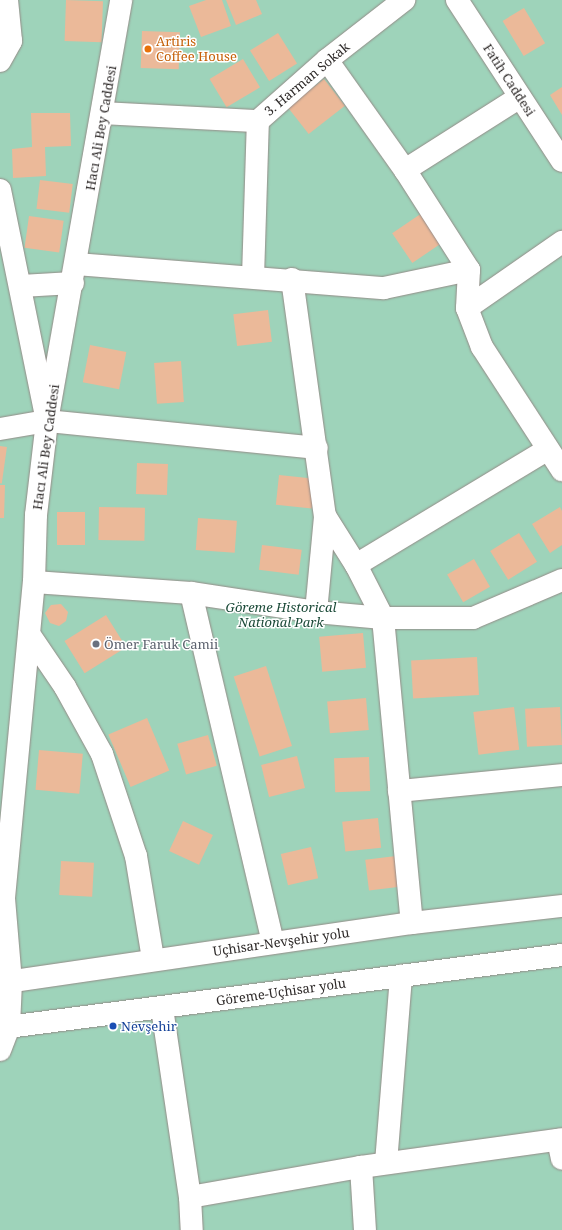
<!DOCTYPE html>
<html>
<head>
<meta charset="utf-8">
<style>
	body { margin:0 }
	#map { position:relative; width:562px; height:1230px; overflow:hidden; background:#f0e6e2; font-family:"Noto Serif",serif }
	div>[style] { position:absolute }
	.green>* { inset:0; background:#9ed3ba; transform-origin:0 0 }
	.building>* { inset:0; background:#ebb999; transform-origin:0 0 }
	.roads { filter:drop-shadow(0 0 1px #948b87) drop-shadow(0 0 1px #948b87) }
	.street>* { height:22px; margin:-11px; padding:0 11px; transform-origin:11px; border-radius:11px; background:#fff }
	.secondary>* { height:22px; margin:-11px; padding:0 11px; transform-origin:11px; border-radius:11px; background:#fff }
	.dots>* { width:11px; height:11px; translate:-50% -50%; box-sizing:border-box; border:2px solid #fff; border-radius:50% }
	span { translate:-50% -50%; white-space:nowrap; text-align:center; line-height:1.15; -webkit-text-stroke:3px #fff; paint-order:stroke }
	.food-label { font-size:13px; color:#c56008 }
	.left { translate:0 -50%; text-align:left }
	.street-label { font-size:13px; color:#2d2928 }
	.park-label { font-size:13px; color:#1b4a38; font-style:italic }
	.worship-label { font-size:13px; color:#5b616d }
	.transit-label { font-size:13px; color:#164399 }
</style>
</head>
<body>
<div id="map">
	<div class="green">
		<i style="left:0;top:0;width:562px;height:1230px"></i>
	</div>
	<div class="building">
		<i style="left:66px;top:0;width:37px;height:41px;rotate:2deg"></i>
		<i style="clip-path:polygon(206px 0,222px 0,231px 26px,201px 37px,189px 6px)"></i>
		<i style="clip-path:polygon(226px 0,256px 0,262px 14px,236px 25px)"></i>
		<i style="left:524px;top:8px;width:41px;height:25px;rotate:59deg"></i>
		<i style="left:142px;top:31px;width:38px;height:37px;rotate:2deg"></i>
		<i style="left:278px;top:33px;width:36px;height:33px;rotate:58deg"></i>
		<i style="left:243px;top:59px;width:33px;height:39px;rotate:59deg"></i>
		<i style="left:324px;top:79px;width:34px;height:46px;rotate:52deg"></i>
		<i style="clip-path:polygon(562px 87px,562px 115px,550px 95px)"></i>
		<i style="clip-path:polygon(31px 113px,70px 113px,71px 146px,45px 147px,46px 176px,13px 178px,12px 149px,32px 147px)"></i>
		<i style="left:40px;top:180px;width:33px;height:29px;rotate:7deg"></i>
		<i style="left:422px;top:213px;width:36px;height:36px;rotate:56deg"></i>
		<i style="left:29px;top:216px;width:35px;height:32px;rotate:8deg"></i>
		<i style="left:268px;top:310px;width:32px;height:35px;rotate:83deg"></i>
		<i style="left:90px;top:345px;width:37px;height:38px;rotate:11deg"></i>
		<i style="left:181px;top:361px;width:41px;height:27px;rotate:86deg"></i>
		<i style="left:0;top:446px;width:7px;height:37px;rotate:8deg"></i>
		<i style="left:137px;top:463px;width:31px;height:31px;rotate:2deg"></i>
		<i style="left:279px;top:475px;width:36px;height:30px;rotate:6deg"></i>
		<i style="clip-path:polygon(0 485px,5px 485px,4px 518px,0 518px)"></i>
		<i style="left:99px;top:507px;width:46px;height:33px;rotate:1deg"></i>
		<i style="clip-path:polygon(560px 507px,562px 511px,562px 545px,550px 553px,532px 524px)"></i>
		<i style="left:57px;top:512px;width:28px;height:33px"></i>
		<i style="left:198px;top:518px;width:39px;height:32px;rotate:4deg"></i>
		<i style="left:519px;top:533px;width:34px;height:34px;rotate:58deg"></i>
		<i style="left:262px;top:545px;width:40px;height:25px;rotate:7deg"></i>
		<i style="left:474px;top:559px;width:32px;height:31px;rotate:60deg"></i>
		<i style="clip-path:polygon(61px 604px,68px 612px,66px 621px,59px 626px,50px 623px,45px 613px,51px 605px)"></i>
		<i style="left:106px;top:615px;width:38px;height:49px;rotate:58deg"></i>
		<i style="left:363px;top:633px;width:35px;height:44px;rotate:85deg"></i>
		<i style="left:477px;top:657px;width:38px;height:66px;rotate:87deg"></i>
		<i style="left:266px;top:666px;width:84px;height:34px;rotate:72deg"></i>
		<i style="left:366px;top:698px;width:32px;height:39px;rotate:85deg"></i>
		<i style="left:514px;top:707px;width:43px;height:41px;rotate:83deg"></i>
		<i style="left:560px;top:707px;width:38px;height:35px;rotate:87deg"></i>
		<i style="left:147px;top:718px;width:57px;height:42px;rotate:67deg"></i>
		<i style="left:208px;top:735px;width:32px;height:32px;rotate:74deg"></i>
		<i style="left:39px;top:750px;width:44px;height:40px;rotate:5deg"></i>
		<i style="left:297px;top:756px;width:33px;height:37px;rotate:76deg"></i>
		<i style="left:369px;top:757px;width:34px;height:35px;rotate:88deg"></i>
		<i style="left:378px;top:818px;width:30px;height:36px;rotate:84deg"></i>
		<i style="left:183px;top:821px;width:33px;height:33px;rotate:25deg"></i>
		<i style="left:311px;top:847px;width:32px;height:31px;rotate:77deg"></i>
		<i style="left:396px;top:856px;width:31px;height:31px;rotate:83deg"></i>
		<i style="left:61px;top:861px;width:33px;height:34px;rotate:3deg"></i>
	</div>
	<div class="roads">
		<div class="street">
			<i style="left:327px;top:60px;width:135px;rotate:54.7deg"></i>
			<i style="left:405px;top:170px;width:119px;rotate:57.4deg"></i>
			<i style="left:469px;top:270px;width:38px;rotate:93deg"></i>
			<i style="left:467px;top:308px;width:42px;rotate:69deg"></i>
			<i style="left:482px;top:347px;width:147px;rotate:57deg"></i>
			<i style="left:0;top:61px;width:23px;rotate:-61deg"></i>
			<i style="left:11px;top:41px;width:41px;rotate:-95.6deg"></i>
			<i style="left:103px;top:113px;width:155px;rotate:3deg"></i>
			<i style="left:405px;top:170px;width:136px;rotate:-32.4deg"></i>
			<i style="left:0;top:190px;width:235px;rotate:78.5deg"></i>
			<i style="left:76px;top:264px;width:309px;rotate:4.5deg"></i>
			<i style="left:384px;top:288px;width:87px;rotate:-12deg"></i>
			<i style="left:253px;top:277px;width:156px;rotate:-88.2deg"></i>
			<i style="left:258px;top:121px;width:92px;rotate:-41.5deg"></i>
			<i style="left:327px;top:60px;width:98px;rotate:-37.9deg"></i>
			<i style="left:292px;top:279px;width:239px;rotate:82.1deg"></i>
			<i style="left:325px;top:516px;width:58px;rotate:57.7deg"></i>
			<i style="left:356px;top:565px;width:59px;rotate:63deg"></i>
			<i style="left:383px;top:618px;width:306px;rotate:84.6deg"></i>
			<i style="left:21px;top:286px;width:52px;rotate:-3.3deg"></i>
			<i style="left:467px;top:308px;width:116px;rotate:-34.8deg"></i>
			<i style="left:0;top:429px;width:48px;rotate:-9.7deg"></i>
			<i style="left:47px;top:421px;width:271px;rotate:5.7deg"></i>
			<i style="left:356px;top:565px;width:224px;rotate:-31.1deg"></i>
			<i style="left:34px;top:582px;width:157px;rotate:4deg"></i>
			<i style="left:191px;top:593px;width:126px;rotate:8.6deg"></i>
			<i style="left:316px;top:612px;width:67px;rotate:5.1deg"></i>
			<i style="left:383px;top:618px;width:90px"></i>
			<i style="left:473px;top:618px;width:97px;rotate:-23.1deg"></i>
			<i style="left:191px;top:593px;width:359px;rotate:76.8deg"></i>
			<i style="left:316px;top:612px;width:96px;rotate:-84.6deg"></i>
			<i style="left:29px;top:634px;width:64px;rotate:55.8deg"></i>
			<i style="left:65px;top:687px;width:77px;rotate:61.1deg"></i>
			<i style="left:102px;top:754px;width:108px;rotate:71.6deg"></i>
			<i style="left:136px;top:856px;width:104px;rotate:80.6deg"></i>
			<i style="left:399px;top:791px;width:164px;rotate:-5.6deg"></i>
			<i style="left:162px;top:1008px;width:191px;rotate:81.6deg"></i>
			<i style="left:190px;top:1197px;width:33px;rotate:87deg"></i>
			<i style="left:0;top:1050px;width:26px;rotate:-69deg"></i>
			<i style="left:558px;top:1140px;width:19px;rotate:78deg"></i>
			<i style="left:386px;top:1163px;width:188px;rotate:-85.4deg"></i>
			<i style="left:361px;top:1167px;width:63px;rotate:86.4deg"></i>
			<i style="left:190px;top:1197px;width:174px;rotate:-10deg"></i>
			<i style="left:361px;top:1167px;width:203px;rotate:-7.9deg"></i>
		</div>
		<div class="secondary">
			<i style="left:457px;top:0;width:192px;rotate:56.9deg"></i>
			<i style="left:0;top:983px;width:416px;rotate:-8.3deg"></i>
			<i style="left:412px;top:923px;width:151px;rotate:-6.5deg"></i>
			<i style="left:9px;top:1026px;width:44px;rotate:-87.4deg"></i>
			<i style="left:11px;top:982px;width:84px;rotate:-94.8deg"></i>
			<i style="left:4px;top:898px;width:317px;rotate:-84.6deg"></i>
			<i style="left:34px;top:582px;width:67px;rotate:-88.3deg"></i>
			<i style="left:36px;top:515px;width:95px;rotate:-83.3deg"></i>
			<i style="left:47px;top:421px;width:427px;rotate:-80deg"></i>
			<i style="left:0;top:1028px;width:567px;rotate:-7.4deg"></i>
		</div>
	</div>
	<div class="dots">
		<i style="left:148px;top:49px;background:#e8710a"></i>
		<i style="left:96px;top:644px;background:#6b7280"></i>
		<i style="left:113px;top:1026px;background:#1a4fb4"></i>
	</div>
	<div class="food-label">
		<span class="left" style="left:156px;top:49px">Artiris<br>Coffee House</span>
	</div>
	<div class="street-label">
		<span style="left:307px;top:79px;rotate:-40deg">3. Harman Sokak</span>
		<span style="left:509px;top:80px;rotate:57deg">Fatih Caddesi</span>
		<span style="left:101px;top:128px;rotate:-80deg">Hacı Ali Bey Caddesi</span>
		<span style="left:46px;top:447px;rotate:-82deg">Hacı Ali Bey Caddesi</span>
		<span style="left:281px;top:942px;rotate:-8deg">Uçhisar-Nevşehir yolu</span>
		<span style="left:281px;top:992px;rotate:-8deg">Göreme-Uçhisar yolu</span>
	</div>
	<div class="park-label">
		<span style="left:281px;top:615px">Göreme Historical<br>National Park</span>
	</div>
	<div class="worship-label">
		<span class="left" style="left:104px;top:644px">Ömer Faruk Camii</span>
	</div>
	<div class="transit-label">
		<span class="left" style="left:121px;top:1026px">Nevşehir</span>
	</div>
</div>
</body>
</html>
